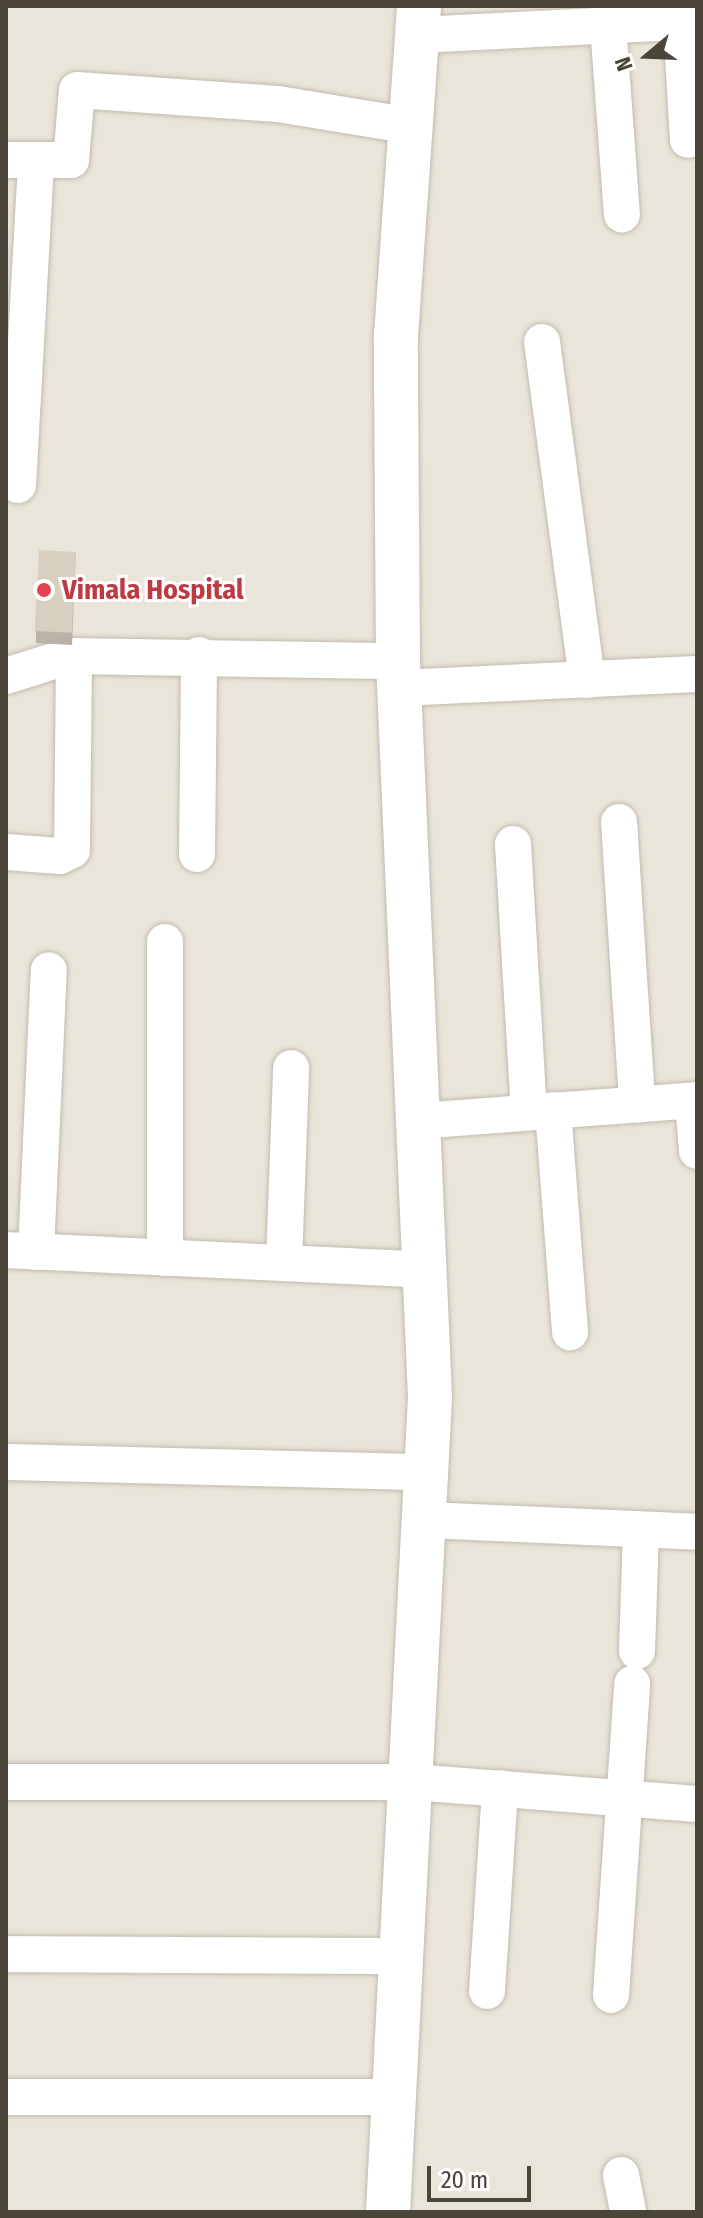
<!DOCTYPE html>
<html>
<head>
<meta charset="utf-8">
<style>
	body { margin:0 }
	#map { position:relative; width:703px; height:2218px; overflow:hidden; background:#f6f3ec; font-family:"Fira Sans Condensed",sans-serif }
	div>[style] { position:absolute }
	.residential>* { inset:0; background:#eae5da; transform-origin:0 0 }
	.roads { filter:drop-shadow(0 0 2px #c2bbae) drop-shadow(0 0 2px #c2bbae) }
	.minor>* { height:36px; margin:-18px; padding:0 18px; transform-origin:18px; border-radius:18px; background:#fff }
	.tertiary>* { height:44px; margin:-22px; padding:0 22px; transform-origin:22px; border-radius:22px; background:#fff }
	.wall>* { inset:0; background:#bab2a6 }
	.building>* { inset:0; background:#d8cfc1; transform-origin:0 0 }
	.dots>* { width:22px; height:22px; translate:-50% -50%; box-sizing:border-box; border:4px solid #fff; border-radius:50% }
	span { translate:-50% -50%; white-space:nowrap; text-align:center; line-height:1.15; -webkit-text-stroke:6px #fff; paint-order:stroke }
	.health-label { font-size:28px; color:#be3a42; font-weight:700 }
	.left { translate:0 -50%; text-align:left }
	.frame { position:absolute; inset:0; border:8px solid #4b4439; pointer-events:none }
	.north { position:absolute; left:607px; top:16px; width:80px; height:80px; -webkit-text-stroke:6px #fff; paint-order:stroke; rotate:251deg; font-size:22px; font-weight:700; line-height:32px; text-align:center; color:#4b4439 }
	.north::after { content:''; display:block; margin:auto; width:28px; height:36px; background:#4b4439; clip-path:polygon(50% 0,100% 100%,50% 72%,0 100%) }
	.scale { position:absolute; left:427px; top:2166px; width:104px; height:36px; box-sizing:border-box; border:4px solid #4b4439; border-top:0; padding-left:10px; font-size:24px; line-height:28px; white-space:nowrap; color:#4b4439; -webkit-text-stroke:6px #fff; paint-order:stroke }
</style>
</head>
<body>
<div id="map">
	<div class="residential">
		<i style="left:6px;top:6px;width:691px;height:2206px"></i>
	</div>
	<div class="roads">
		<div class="minor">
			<i style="left:681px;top:22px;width:118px;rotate:86.6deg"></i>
			<i style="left:608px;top:25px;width:190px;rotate:85.8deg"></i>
			<i style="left:417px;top:35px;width:280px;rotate:-2.9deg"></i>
			<i style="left:6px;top:160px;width:65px"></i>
			<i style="left:71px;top:160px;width:70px;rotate:-85.1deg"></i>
			<i style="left:77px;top:90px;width:201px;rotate:4deg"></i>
			<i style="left:278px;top:104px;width:137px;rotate:9.3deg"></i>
			<i style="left:542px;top:342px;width:341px;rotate:82.4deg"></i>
			<i style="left:18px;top:485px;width:325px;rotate:-86.8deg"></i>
			<i style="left:6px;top:676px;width:66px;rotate:-17.6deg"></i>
			<i style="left:69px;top:656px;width:329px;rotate:0.9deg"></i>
			<i style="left:400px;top:688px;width:297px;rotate:-2.7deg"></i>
			<i style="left:619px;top:822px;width:283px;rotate:86.3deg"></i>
			<i style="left:513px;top:844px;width:268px;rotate:86.6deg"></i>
			<i style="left:6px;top:852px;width:54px;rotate:4.2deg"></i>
			<i style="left:60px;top:856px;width:13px;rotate:-27deg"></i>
			<i style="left:72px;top:850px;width:194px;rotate:-89.4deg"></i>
			<i style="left:197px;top:854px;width:199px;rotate:-89.4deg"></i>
			<i style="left:165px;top:942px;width:316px;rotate:90deg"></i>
			<i style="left:693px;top:1101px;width:50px;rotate:85.4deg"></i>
			<i style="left:553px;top:1110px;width:223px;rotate:85.6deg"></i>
			<i style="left:418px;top:1121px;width:280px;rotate:-4.3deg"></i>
			<i style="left:6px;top:1250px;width:419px;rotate:2.7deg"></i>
			<i style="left:36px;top:1252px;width:282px;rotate:-87.4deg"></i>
			<i style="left:284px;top:1263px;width:195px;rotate:-87.9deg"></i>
			<i style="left:6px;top:1462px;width:422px;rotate:1.4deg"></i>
			<i style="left:427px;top:1520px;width:270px;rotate:2.5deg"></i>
			<i style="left:637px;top:1651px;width:121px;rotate:-88.1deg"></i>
			<i style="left:6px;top:1782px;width:406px"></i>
			<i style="left:412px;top:1782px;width:286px;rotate:4.4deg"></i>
			<i style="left:6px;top:1954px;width:397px;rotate:0.3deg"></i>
			<i style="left:487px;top:1991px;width:203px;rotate:-86.3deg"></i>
			<i style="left:611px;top:1995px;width:312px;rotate:-86.1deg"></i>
			<i style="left:6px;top:2097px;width:390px"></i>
			<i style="left:621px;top:2175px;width:38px;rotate:79deg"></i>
		</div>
		<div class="tertiary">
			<i style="left:388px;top:2212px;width:816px;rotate:-87.05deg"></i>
			<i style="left:430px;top:1397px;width:737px;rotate:-92.49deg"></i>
			<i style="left:398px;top:661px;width:325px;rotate:-90.4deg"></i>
			<i style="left:396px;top:336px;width:331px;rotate:-86deg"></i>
		</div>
	</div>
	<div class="wall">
		<i style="clip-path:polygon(76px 552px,72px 645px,36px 643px,36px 631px)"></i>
	</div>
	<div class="building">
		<i style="left:39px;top:550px;width:37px;height:81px;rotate:3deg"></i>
	</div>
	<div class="dots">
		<i style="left:44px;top:590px;background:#e0444e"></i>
	</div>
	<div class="health-label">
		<span class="left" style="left:62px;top:590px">Vimala Hospital</span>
	</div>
	<div class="frame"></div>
	<div class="north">N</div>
	<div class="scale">20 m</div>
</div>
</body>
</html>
